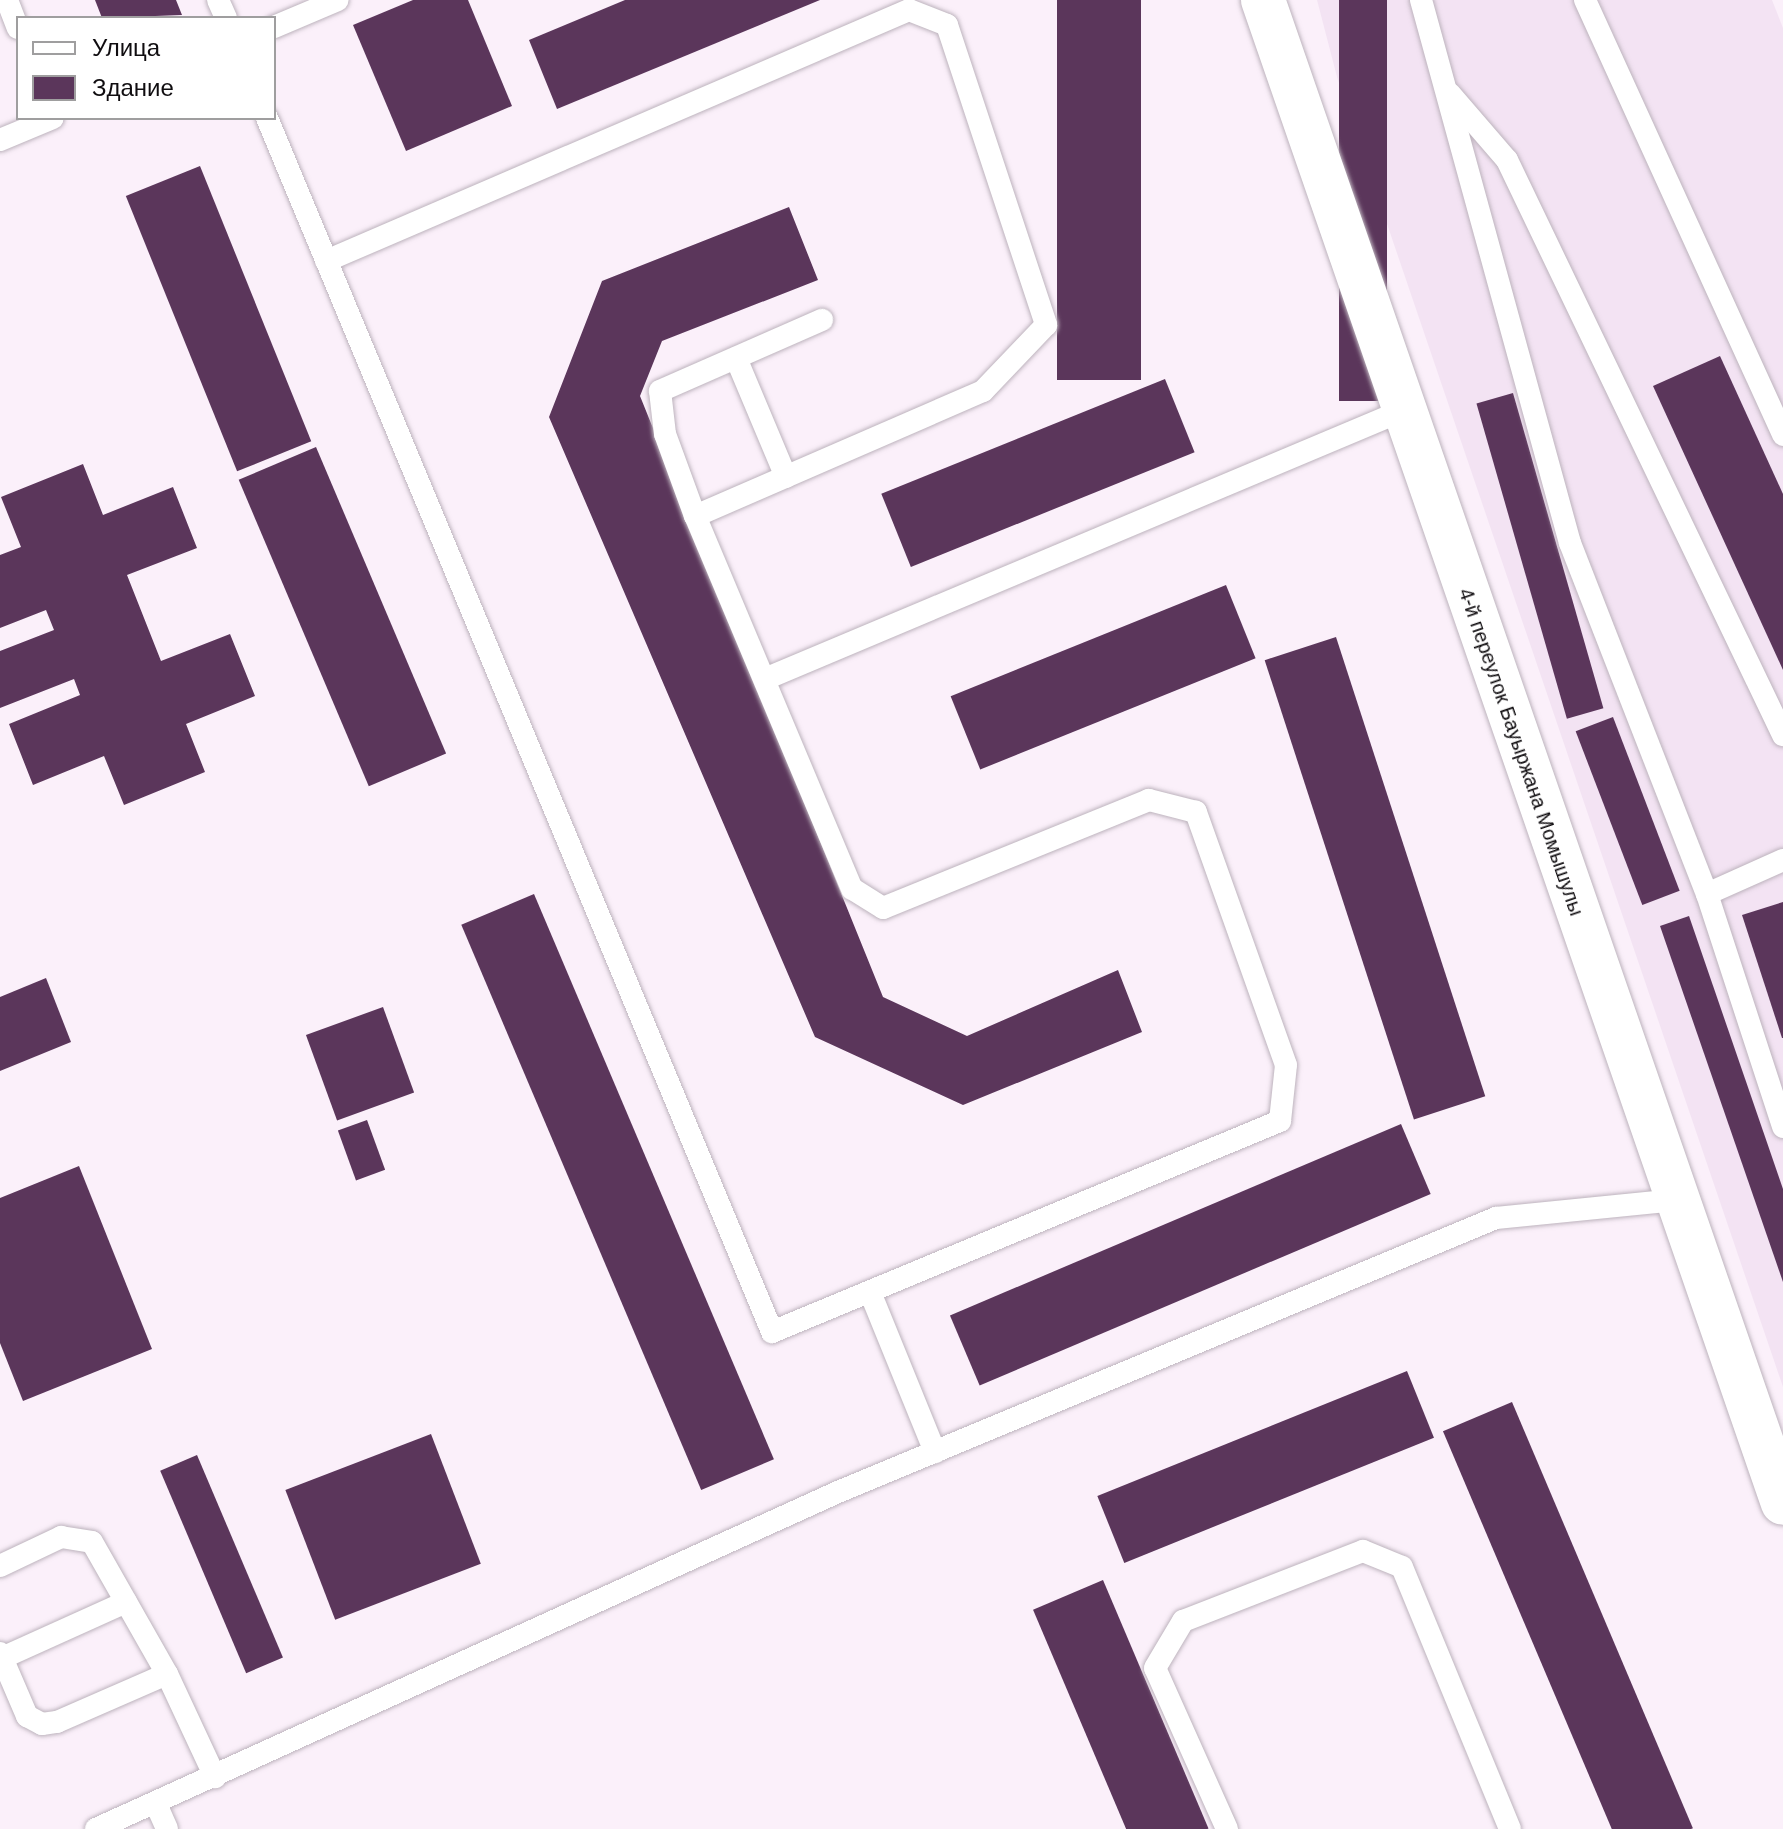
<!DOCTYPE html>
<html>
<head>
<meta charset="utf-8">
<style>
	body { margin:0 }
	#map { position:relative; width:1783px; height:1829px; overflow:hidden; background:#fbf0fa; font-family:Arial,sans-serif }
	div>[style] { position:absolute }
	.built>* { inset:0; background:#f3e3f3 }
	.building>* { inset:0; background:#5b365b; transform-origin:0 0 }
	.roads { filter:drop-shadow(0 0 2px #bdb3bd) drop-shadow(0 0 2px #bdb3bd) }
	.lane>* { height:22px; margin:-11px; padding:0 11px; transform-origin:11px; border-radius:11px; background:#fff }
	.secondary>* { height:44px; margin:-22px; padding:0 22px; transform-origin:22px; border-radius:22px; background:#fff }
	span { translate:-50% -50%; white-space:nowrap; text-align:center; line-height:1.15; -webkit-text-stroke:8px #fff; paint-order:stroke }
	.street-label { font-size:20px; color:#100d10 }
	.legend { position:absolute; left:16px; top:16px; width:260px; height:104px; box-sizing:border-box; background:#fff; border:2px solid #9f9e9f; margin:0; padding:10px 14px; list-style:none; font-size:24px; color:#100d10 }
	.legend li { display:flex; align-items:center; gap:16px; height:40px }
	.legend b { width:40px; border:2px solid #9f9e9f }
</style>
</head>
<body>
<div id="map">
	<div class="built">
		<i style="clip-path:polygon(1317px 0,1772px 0,1783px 28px,1783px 1387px,1337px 77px)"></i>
	</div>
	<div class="building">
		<i style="clip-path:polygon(95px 0,176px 0,182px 15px,102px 18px)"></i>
		<i style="clip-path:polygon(413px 0,468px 0,512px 106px,406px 151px,353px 25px)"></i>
		<i style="clip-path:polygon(625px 0,820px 0,557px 109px,529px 40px)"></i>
		<i style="left:1057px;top:0;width:84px;height:380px"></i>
		<i style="left:1339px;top:0;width:48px;height:401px"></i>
		<i style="left:200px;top:166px;width:297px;height:80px;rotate:68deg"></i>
		<i style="clip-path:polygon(789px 207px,818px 280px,662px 341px,640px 396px,883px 997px,967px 1036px,1118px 970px,1142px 1032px,963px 1105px,815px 1037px,549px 417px,602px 281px)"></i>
		<i style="clip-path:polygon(1720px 356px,1783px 494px,1783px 670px,1653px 386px)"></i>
		<i style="left:1165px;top:379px;width:79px;height:306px;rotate:68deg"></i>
		<i style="left:1513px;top:393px;width:328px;height:38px;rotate:74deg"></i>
		<i style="left:316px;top:447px;width:333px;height:84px;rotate:67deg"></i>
		<i style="clip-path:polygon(83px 464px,103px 515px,173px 487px,197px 548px,127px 575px,161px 661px,230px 634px,255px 696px,186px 724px,205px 772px,124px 805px,104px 756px,33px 785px,9px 724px,80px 695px,74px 679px,0 708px,0 651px,54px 630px,46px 610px,0 628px,0 555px,21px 547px,1px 497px)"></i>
		<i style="left:1226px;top:585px;width:79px;height:297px;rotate:68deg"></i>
		<i style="left:1336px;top:637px;width:483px;height:75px;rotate:72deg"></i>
		<i style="left:1613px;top:717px;width:186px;height:40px;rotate:69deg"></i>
		<i style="left:534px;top:894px;width:614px;height:79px;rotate:67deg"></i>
		<i style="clip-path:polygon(1783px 902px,1783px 1038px,1782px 1038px,1742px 915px)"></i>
		<i style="clip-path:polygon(1689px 916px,1783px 1189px,1783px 1282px,1660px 926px)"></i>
		<i style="clip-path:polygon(46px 978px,71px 1042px,0 1071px,0 997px)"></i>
		<i style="left:383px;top:1007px;width:91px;height:82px;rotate:70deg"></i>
		<i style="left:367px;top:1120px;width:53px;height:31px;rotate:70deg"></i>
		<i style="left:1401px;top:1124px;width:76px;height:490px;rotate:67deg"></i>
		<i style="clip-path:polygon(79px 1166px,152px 1349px,23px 1401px,0 1343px,0 1198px)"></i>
		<i style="left:1407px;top:1371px;width:72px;height:334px;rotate:68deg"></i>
		<i style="left:1512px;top:1402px;width:463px;height:75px;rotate:67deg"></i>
		<i style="left:431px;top:1434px;width:139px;height:156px;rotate:69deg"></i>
		<i style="left:197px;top:1455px;width:220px;height:40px;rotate:67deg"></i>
		<i style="left:1103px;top:1580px;width:270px;height:76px;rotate:67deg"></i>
	</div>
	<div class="roads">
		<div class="lane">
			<i style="left:7px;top:0;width:30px;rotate:69deg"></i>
			<i style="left:218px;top:0;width:20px;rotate:66deg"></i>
			<i style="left:1421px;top:0;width:563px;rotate:74.66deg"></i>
			<i style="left:1570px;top:543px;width:377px;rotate:68.7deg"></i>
			<i style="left:1707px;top:894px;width:83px;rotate:-24.1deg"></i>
			<i style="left:1585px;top:0;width:478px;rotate:65.5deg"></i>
			<i style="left:274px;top:27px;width:69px;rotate:-22.9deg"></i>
			<i style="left:1450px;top:94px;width:87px;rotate:49.2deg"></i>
			<i style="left:1507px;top:160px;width:638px;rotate:64.36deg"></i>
			<i style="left:267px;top:118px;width:1315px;rotate:67.41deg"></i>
			<i style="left:772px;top:1332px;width:550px;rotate:-22.56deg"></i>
			<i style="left:1280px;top:1121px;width:56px;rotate:-83.9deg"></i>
			<i style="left:1286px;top:1065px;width:269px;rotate:-109.6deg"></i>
			<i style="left:1196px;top:812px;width:49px;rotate:-165.7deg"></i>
			<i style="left:1149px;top:800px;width:287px;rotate:157.9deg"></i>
			<i style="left:883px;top:908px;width:36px;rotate:-148deg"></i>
			<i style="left:852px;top:889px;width:405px;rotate:-112.8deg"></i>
			<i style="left:695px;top:516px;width:87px;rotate:-110.1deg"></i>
			<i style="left:665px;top:434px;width:43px;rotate:-96.6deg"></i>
			<i style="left:660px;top:391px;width:177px;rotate:-23.7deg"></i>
			<i style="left:0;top:140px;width:57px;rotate:-22.5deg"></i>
			<i style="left:326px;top:261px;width:635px;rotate:-23.29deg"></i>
			<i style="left:909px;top:10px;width:41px;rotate:21.5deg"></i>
			<i style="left:947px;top:25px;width:316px;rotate:71.7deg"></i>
			<i style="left:1046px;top:325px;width:91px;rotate:133.7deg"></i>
			<i style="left:983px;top:391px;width:314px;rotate:156.5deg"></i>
			<i style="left:736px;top:358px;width:129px;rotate:67.2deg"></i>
			<i style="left:765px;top:679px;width:693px;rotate:-22.83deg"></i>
			<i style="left:1707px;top:894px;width:245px;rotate:71.9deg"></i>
			<i style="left:870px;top:1292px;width:173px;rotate:67.9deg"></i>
			<i style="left:0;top:1566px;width:68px;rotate:-25.4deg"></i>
			<i style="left:61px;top:1537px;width:31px;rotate:9deg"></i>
			<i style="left:92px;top:1542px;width:152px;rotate:60.4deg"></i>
			<i style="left:167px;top:1674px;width:114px;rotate:65deg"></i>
			<i style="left:0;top:1653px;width:69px;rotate:66.8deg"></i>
			<i style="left:27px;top:1716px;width:17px;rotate:28deg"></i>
			<i style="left:42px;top:1724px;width:15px;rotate:-8deg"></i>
			<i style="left:57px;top:1722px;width:120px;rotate:-23.6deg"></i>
			<i style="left:2px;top:1658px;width:136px;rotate:-24.3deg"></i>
			<i style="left:156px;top:1804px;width:27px;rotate:66deg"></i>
			<i style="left:96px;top:1829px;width:815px;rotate:-24.43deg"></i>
			<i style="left:838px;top:1492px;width:713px;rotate:-22.61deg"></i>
			<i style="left:1496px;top:1218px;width:181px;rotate:-5.7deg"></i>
			<i style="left:1227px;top:1829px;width:176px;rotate:-114.1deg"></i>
			<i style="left:1155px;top:1668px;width:55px;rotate:-59.2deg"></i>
			<i style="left:1183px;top:1621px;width:193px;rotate:-21.3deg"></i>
			<i style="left:1363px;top:1551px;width:42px;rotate:22.3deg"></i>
			<i style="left:1402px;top:1567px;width:283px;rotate:67.6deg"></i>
		</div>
		<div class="secondary">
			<i style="left:1263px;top:0;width:1590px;rotate:70.92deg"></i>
		</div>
	</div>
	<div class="street-label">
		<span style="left:1521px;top:752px;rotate:71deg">4-й переулок Бауыржана Момышулы</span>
	</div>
	<ul class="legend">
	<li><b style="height:10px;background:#fff"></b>Улица</li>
	<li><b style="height:22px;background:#5b365b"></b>Здание</li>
	</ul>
</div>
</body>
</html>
